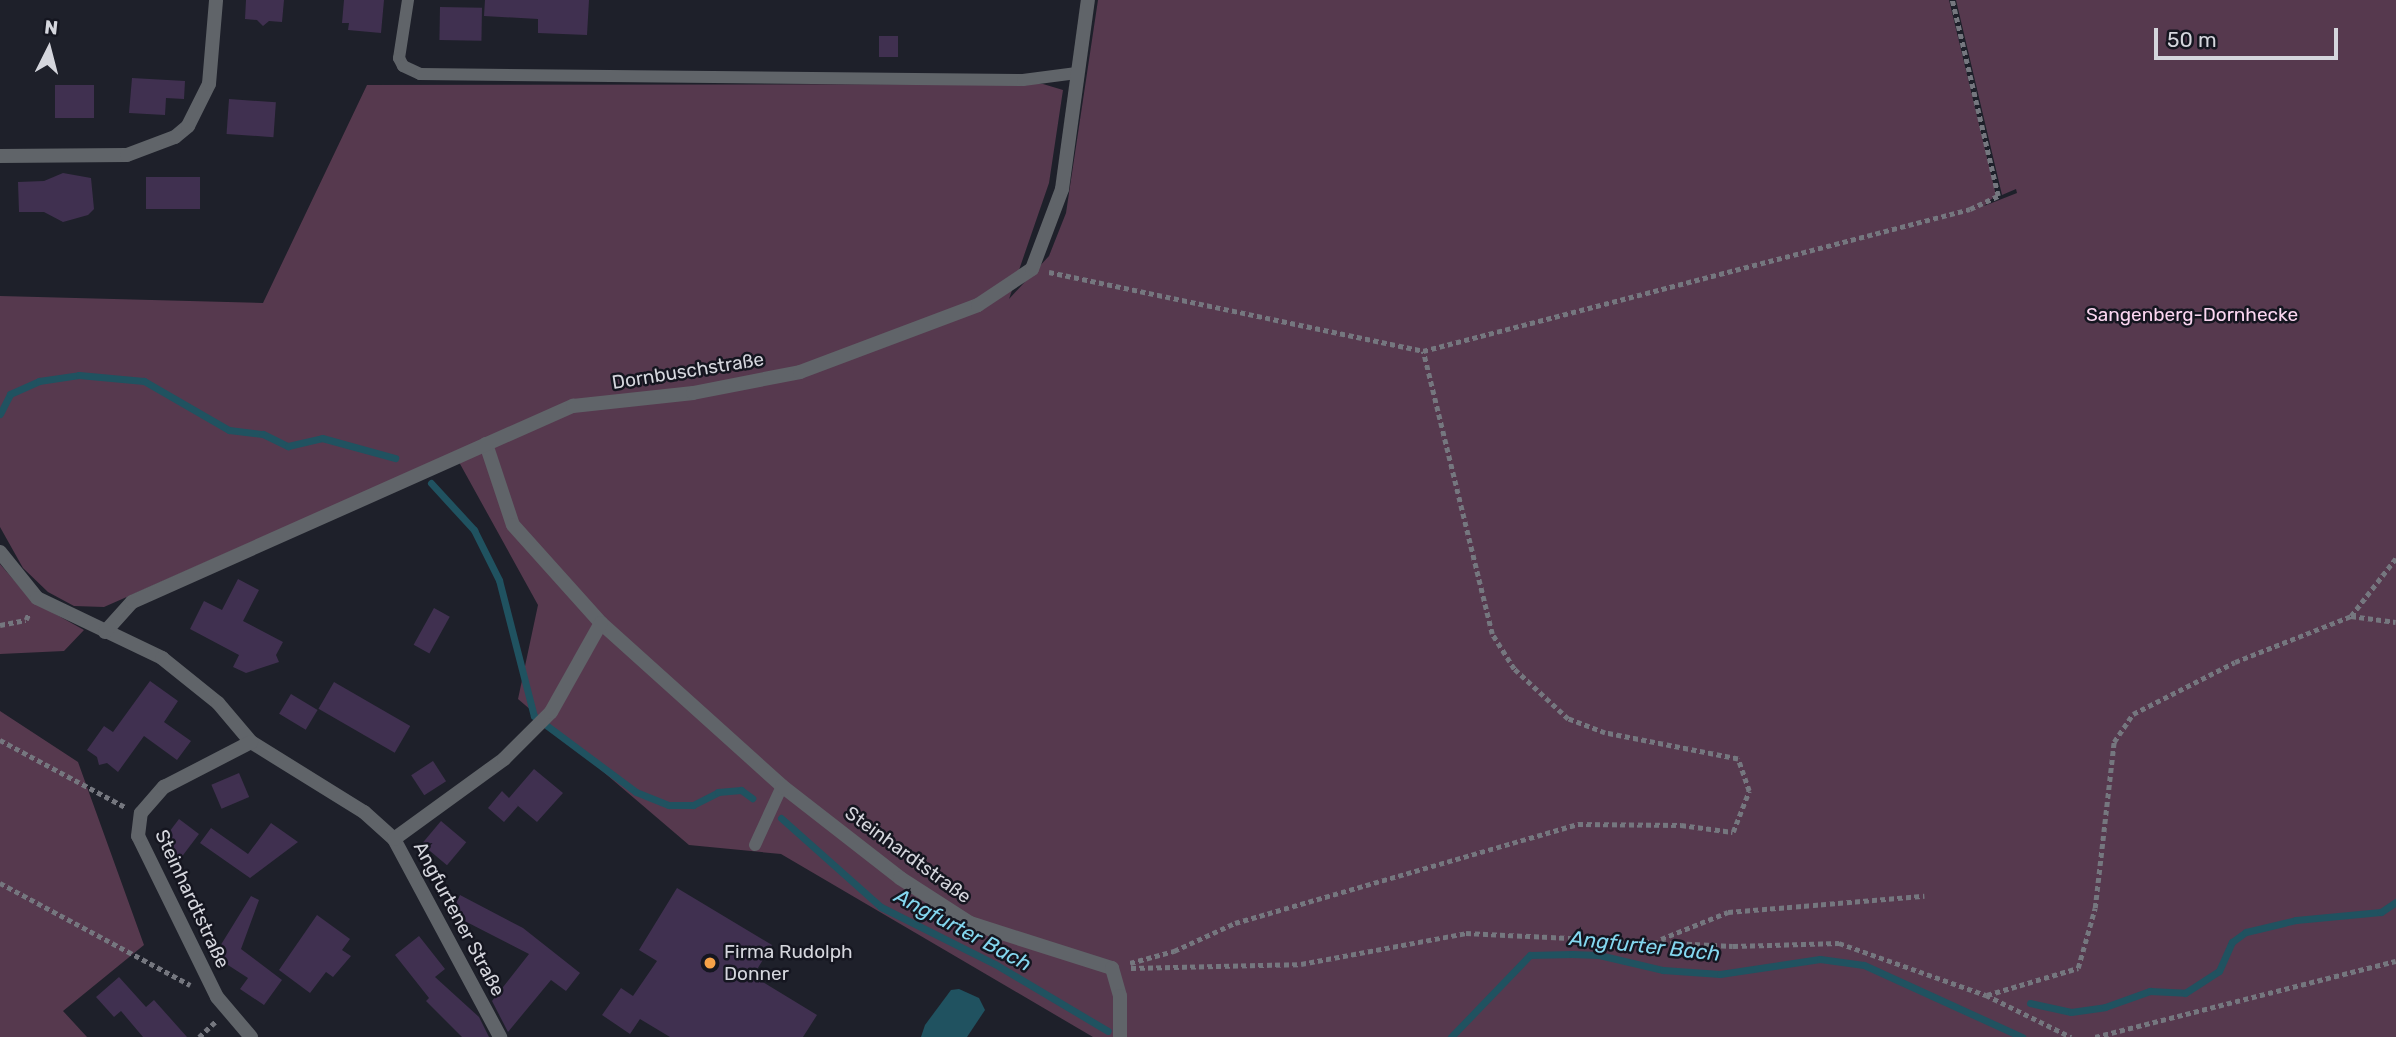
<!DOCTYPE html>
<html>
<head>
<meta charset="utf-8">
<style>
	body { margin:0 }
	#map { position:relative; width:2396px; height:1037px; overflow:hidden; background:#1e202a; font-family:Rubik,sans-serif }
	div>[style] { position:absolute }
	.green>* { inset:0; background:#56394e }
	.water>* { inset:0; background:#205260 }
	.stream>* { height:7px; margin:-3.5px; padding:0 3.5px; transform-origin:3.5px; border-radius:3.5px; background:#205260 }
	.building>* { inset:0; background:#403050; transform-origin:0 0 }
	.path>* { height:4.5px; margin-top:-2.25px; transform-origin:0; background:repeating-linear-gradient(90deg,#75777f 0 5px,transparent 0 8.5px) }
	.service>* { height:12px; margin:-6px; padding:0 6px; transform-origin:6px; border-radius:6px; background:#606469 }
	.minor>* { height:14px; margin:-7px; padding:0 7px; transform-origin:7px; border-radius:7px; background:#606469 }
	.dots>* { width:19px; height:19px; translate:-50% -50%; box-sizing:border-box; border:4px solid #151620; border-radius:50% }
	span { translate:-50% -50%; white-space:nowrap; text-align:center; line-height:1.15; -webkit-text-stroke:5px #151620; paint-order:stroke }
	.park-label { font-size:19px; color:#fad6f0 }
	.street-label { font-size:19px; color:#d5d6dd }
	.poi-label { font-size:19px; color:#d5d6dd }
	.left { translate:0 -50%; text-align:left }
	.water-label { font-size:21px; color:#84d7ef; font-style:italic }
	.north { position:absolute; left:14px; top:14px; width:70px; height:70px; -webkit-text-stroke:5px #151620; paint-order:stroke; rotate:6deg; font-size:19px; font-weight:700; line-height:28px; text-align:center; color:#d5d6dd }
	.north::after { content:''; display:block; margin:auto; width:24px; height:32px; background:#d5d6dd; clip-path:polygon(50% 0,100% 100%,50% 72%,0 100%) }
	.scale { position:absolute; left:2154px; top:28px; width:184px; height:32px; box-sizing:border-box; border:4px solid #d5d6dd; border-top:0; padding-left:9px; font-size:21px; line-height:24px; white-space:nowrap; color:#d5d6dd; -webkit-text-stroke:5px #151620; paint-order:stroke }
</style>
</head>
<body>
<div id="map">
	<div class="green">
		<i style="clip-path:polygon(1098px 0,1949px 0,1996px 195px,1984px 206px,2017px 193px,2016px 189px,2002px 195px,1956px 0,2396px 0,2396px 1037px,1093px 1037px,781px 854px,689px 845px,518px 699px,538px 605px,454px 453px,104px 607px,74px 606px,48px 592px,23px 568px,0 527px,0 296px,263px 303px,367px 85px,1043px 84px,1063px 90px,1049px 183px,1009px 299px,1049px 256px,1066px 213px)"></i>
		<i style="clip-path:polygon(0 564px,32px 601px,84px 630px,64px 651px,0 654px)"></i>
		<i style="clip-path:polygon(0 711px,78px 762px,144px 945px,63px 1011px,87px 1037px,0 1037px)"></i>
	</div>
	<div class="water">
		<i style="clip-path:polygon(959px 989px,979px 998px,985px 1010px,967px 1037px,921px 1037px,925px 1025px,951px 990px)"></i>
	</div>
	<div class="stream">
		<i style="left:0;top:414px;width:22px;rotate:-63deg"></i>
		<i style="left:10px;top:394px;width:32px;rotate:-24deg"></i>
		<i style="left:39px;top:381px;width:40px;rotate:-8.5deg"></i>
		<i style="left:79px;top:375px;width:65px;rotate:5.3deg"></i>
		<i style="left:144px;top:381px;width:98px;rotate:30deg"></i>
		<i style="left:229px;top:430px;width:34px;rotate:7deg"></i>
		<i style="left:263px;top:434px;width:28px;rotate:26deg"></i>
		<i style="left:288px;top:446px;width:35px;rotate:-13deg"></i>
		<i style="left:322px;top:438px;width:76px;rotate:15.3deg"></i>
		<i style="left:431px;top:483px;width:64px;rotate:47.5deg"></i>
		<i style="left:474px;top:530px;width:56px;rotate:63.4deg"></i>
		<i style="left:499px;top:580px;width:140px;rotate:75.6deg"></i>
		<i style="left:534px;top:716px;width:127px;rotate:36.7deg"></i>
		<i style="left:636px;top:792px;width:35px;rotate:22deg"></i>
		<i style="left:669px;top:805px;width:24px"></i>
		<i style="left:693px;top:805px;width:28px;rotate:-27deg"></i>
		<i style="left:718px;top:792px;width:23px;rotate:-5deg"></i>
		<i style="left:741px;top:790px;width:14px;rotate:36deg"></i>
		<i style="left:781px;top:818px;width:134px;rotate:41.7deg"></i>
		<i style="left:881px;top:907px;width:127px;rotate:26.6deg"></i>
		<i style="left:995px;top:964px;width:131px;rotate:30.7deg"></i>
		<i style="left:2030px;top:1003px;width:42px;rotate:12.4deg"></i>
		<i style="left:2071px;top:1012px;width:34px;rotate:-8deg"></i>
		<i style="left:2105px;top:1007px;width:48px;rotate:-19.6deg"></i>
		<i style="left:2150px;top:991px;width:35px;rotate:3deg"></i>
		<i style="left:2185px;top:993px;width:40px;rotate:-32.9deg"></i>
		<i style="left:2219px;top:971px;width:32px;rotate:-66deg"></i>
		<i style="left:2232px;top:942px;width:17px;rotate:-36deg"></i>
		<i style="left:2246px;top:932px;width:51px;rotate:-13.5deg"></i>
		<i style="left:2296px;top:920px;width:85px;rotate:-5.4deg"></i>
		<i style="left:2381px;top:912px;width:18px;rotate:-34deg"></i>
		<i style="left:1451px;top:1037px;width:114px;rotate:-46.1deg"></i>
		<i style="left:1530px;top:955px;width:42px;rotate:-1.4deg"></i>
		<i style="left:1572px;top:954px;width:27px;rotate:2deg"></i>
		<i style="left:1599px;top:955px;width:66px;rotate:13.2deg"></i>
		<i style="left:1663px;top:970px;width:57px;rotate:4deg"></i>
		<i style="left:1720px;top:974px;width:101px;rotate:-8.5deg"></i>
		<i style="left:1820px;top:959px;width:44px;rotate:7.8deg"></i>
		<i style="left:1864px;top:965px;width:174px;rotate:24.5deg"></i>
	</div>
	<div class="building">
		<i style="clip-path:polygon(246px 0,284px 0,282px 22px,269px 21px,263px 26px,257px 20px,245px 19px)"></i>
		<i style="clip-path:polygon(344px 0,384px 0,381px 33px,348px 30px,349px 23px,342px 23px)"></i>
		<i style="clip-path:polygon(485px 0,589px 0,587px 35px,538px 33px,538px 19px,484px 16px)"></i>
		<i style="left:440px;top:7px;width:42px;height:33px;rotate:1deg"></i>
		<i style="left:879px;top:36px;width:19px;height:21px"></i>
		<i style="clip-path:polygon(132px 78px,185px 81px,184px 99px,166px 98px,165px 115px,129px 113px)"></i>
		<i style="left:55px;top:85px;width:39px;height:33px"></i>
		<i style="left:229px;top:99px;width:47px;height:35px;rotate:4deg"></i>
		<i style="clip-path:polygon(63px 173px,91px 178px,94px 209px,88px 215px,63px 222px,44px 212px,19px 212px,18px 182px,44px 181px)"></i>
		<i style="left:146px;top:177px;width:54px;height:32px"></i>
		<i style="clip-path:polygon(238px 579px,259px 590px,243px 621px,283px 642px,276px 655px,279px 662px,246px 673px,233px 667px,239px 655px,190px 629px,204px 601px,222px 610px)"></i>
		<i style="left:434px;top:608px;width:18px;height:42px;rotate:29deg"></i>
		<i style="clip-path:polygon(150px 681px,178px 701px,164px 722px,191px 741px,177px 760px,144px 736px,118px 772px,107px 763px,99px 765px,97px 757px,87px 750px,104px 726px,113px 732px)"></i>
		<i style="left:334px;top:682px;width:88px;height:31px;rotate:30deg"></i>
		<i style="left:291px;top:694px;width:31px;height:23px;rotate:31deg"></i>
		<i style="left:433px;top:761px;width:24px;height:26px;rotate:57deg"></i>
		<i style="clip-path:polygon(534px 769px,563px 793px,537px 822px,511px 800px,518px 806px,504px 822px,488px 808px,502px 791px,509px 798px)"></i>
		<i style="left:239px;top:773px;width:26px;height:30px;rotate:67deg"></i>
		<i style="left:179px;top:819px;width:25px;height:32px;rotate:37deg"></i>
		<i style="left:441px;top:821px;width:33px;height:30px;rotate:40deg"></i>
		<i style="clip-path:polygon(271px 823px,298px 842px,250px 878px,200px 843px,211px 828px,248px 854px)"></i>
		<i style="clip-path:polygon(677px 888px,772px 945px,753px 976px,817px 1015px,803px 1037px,670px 1037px,640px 1019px,630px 1034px,602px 1015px,621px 988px,633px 996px,657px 961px,639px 950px)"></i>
		<i style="clip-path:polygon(460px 895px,523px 928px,580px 973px,566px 991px,551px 980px,508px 1032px,492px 1001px,529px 954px,451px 914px)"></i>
		<i style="clip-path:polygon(251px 896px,259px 900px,241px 949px,282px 980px,264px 1005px,240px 989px,248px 978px,214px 956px)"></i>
		<i style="clip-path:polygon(317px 915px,350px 939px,342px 950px,351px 956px,333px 977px,326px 972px,310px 993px,279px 970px)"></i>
		<i style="clip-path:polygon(419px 936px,445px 969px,435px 977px,479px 1017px,489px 1037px,462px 1037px,426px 1001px,429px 998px,395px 955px)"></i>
		<i style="clip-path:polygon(119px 977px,146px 1007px,154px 1000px,187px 1037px,143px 1037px,121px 1011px,114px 1017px,96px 997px)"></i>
	</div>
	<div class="path">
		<i style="left:1049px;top:272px;width:382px;rotate:11.9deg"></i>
		<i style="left:1423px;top:351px;width:565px;rotate:-14.55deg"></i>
		<i style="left:1970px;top:209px;width:31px;rotate:-25deg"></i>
		<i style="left:1998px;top:196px;width:201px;rotate:-103.2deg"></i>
		<i style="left:2351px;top:616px;width:45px;rotate:7.6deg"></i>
		<i style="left:0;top:625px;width:26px;rotate:-11deg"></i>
		<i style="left:26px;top:620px;width:8px;rotate:-67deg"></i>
		<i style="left:0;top:740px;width:142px;rotate:28.2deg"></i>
		<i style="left:0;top:883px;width:216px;rotate:28.2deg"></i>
		<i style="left:1661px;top:939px;width:72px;rotate:-21.9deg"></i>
		<i style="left:1728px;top:912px;width:197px;rotate:-4.7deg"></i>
		<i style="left:1130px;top:963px;width:46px;rotate:-15.3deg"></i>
		<i style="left:1174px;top:951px;width:67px;rotate:-24.7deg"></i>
		<i style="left:1235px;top:923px;width:357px;rotate:-16.1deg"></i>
		<i style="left:1578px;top:824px;width:103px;rotate:0.6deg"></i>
		<i style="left:1681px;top:825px;width:52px;rotate:7.7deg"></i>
		<i style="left:1733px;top:832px;width:44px;rotate:-68.7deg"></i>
		<i style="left:1749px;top:791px;width:34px;rotate:-109deg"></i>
		<i style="left:1738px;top:759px;width:136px;rotate:-168.9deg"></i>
		<i style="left:1605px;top:733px;width:40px;rotate:-159deg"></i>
		<i style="left:1568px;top:719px;width:74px;rotate:-137.2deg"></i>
		<i style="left:1514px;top:669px;width:41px;rotate:-122.2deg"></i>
		<i style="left:1492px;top:634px;width:291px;rotate:-103.7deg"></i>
		<i style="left:1131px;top:968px;width:170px;rotate:-1.3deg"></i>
		<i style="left:1301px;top:964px;width:168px;rotate:-10.6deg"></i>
		<i style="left:1466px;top:933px;width:267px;rotate:2.8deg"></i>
		<i style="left:1733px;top:946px;width:106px;rotate:-1.6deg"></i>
		<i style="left:1839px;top:943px;width:156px;rotate:19.5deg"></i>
		<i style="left:1986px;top:995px;width:95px;rotate:26.3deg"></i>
		<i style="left:1987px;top:995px;width:95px;rotate:-16.5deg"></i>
		<i style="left:2078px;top:968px;width:62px;rotate:-74.2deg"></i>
		<i style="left:2095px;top:908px;width:167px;rotate:-83.5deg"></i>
		<i style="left:2114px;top:742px;width:34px;rotate:-56deg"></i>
		<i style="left:2133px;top:714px;width:114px;rotate:-27deg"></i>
		<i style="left:2235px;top:662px;width:125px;rotate:-21.6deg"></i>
		<i style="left:2351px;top:616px;width:73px;rotate:-52.2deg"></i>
		<i style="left:199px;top:1037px;width:22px;rotate:-43deg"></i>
		<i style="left:2095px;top:1037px;width:310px;rotate:-14.2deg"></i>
	</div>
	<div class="service">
		<i style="left:408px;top:0;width:59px;rotate:98.8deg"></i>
		<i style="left:399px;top:58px;width:9px;rotate:63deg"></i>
		<i style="left:403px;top:66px;width:19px;rotate:25deg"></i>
		<i style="left:420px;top:74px;width:603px;rotate:0.57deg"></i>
		<i style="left:1023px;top:80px;width:54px;rotate:-7.4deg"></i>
		<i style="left:755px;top:845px;width:65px;rotate:-65.4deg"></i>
	</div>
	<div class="minor">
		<i style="left:0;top:156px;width:127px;rotate:-0.5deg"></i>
		<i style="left:127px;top:155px;width:51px;rotate:-20.6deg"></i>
		<i style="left:175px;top:137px;width:17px;rotate:-40deg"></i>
		<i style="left:188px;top:126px;width:47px;rotate:-63.4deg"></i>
		<i style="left:209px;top:84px;width:84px;rotate:-85.2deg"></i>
		<i style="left:486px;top:444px;width:85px;rotate:71.6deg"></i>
		<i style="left:513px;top:525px;width:132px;rotate:48.1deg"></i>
		<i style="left:601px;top:623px;width:244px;rotate:42deg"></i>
		<i style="left:782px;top:786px;width:150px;rotate:37.9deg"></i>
		<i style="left:900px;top:878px;width:83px;rotate:32.7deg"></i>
		<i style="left:970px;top:923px;width:149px;rotate:17.6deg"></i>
		<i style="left:1112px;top:968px;width:29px;rotate:74deg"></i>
		<i style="left:1120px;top:996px;width:41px;rotate:90deg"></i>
		<i style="left:0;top:552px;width:59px;rotate:51.2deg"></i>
		<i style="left:37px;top:598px;width:139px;rotate:25.6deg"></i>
		<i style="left:162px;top:658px;width:72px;rotate:38.8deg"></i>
		<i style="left:218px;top:703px;width:51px;rotate:49.8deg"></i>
		<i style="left:251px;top:742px;width:133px;rotate:31.8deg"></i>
		<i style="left:364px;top:812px;width:40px;rotate:42deg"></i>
		<i style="left:394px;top:839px;width:225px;rotate:61.8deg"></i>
		<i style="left:105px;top:632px;width:40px;rotate:-48deg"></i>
		<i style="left:132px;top:602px;width:483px;rotate:-24deg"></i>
		<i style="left:573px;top:406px;width:121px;rotate:-6.2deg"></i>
		<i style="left:693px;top:393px;width:109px;rotate:-11.1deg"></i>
		<i style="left:800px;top:372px;width:190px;rotate:-20.6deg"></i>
		<i style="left:978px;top:305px;width:65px;rotate:-33.7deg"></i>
		<i style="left:1032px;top:269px;width:85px;rotate:-69.4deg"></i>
		<i style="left:1062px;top:189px;width:191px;rotate:-82.2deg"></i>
		<i style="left:394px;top:839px;width:136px;rotate:-36deg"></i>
		<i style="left:504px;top:759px;width:66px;rotate:-45deg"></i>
		<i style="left:551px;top:712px;width:102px;rotate:-60.7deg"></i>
		<i style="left:251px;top:1037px;width:52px;rotate:-130.4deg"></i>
		<i style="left:217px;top:997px;width:179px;rotate:-116.1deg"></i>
		<i style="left:138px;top:836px;width:23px;rotate:-83deg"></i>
		<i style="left:141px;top:813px;width:35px;rotate:-49deg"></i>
		<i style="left:164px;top:787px;width:98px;rotate:-27.3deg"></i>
	</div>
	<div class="dots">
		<i style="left:710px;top:963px;background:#f6a248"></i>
	</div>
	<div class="park-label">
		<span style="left:2192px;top:315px">Sangenberg-Dornhecke</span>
	</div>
	<div class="street-label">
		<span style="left:688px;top:371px;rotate:-9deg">Dornbuschstraße</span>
		<span style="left:908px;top:855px;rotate:36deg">Steinhardtstraße</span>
		<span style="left:192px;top:899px;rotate:65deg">Steinhardtstraße</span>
		<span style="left:459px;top:919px;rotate:62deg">Angfurtener Straße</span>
	</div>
	<div class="poi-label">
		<span class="left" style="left:724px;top:963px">Firma Rudolph<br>Donner</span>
	</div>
	<div class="water-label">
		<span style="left:963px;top:930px;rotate:28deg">Angfurter Bach</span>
		<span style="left:1645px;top:946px;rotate:6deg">Angfurter Bach</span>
	</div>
	<div class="north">N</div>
	<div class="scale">50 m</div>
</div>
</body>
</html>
